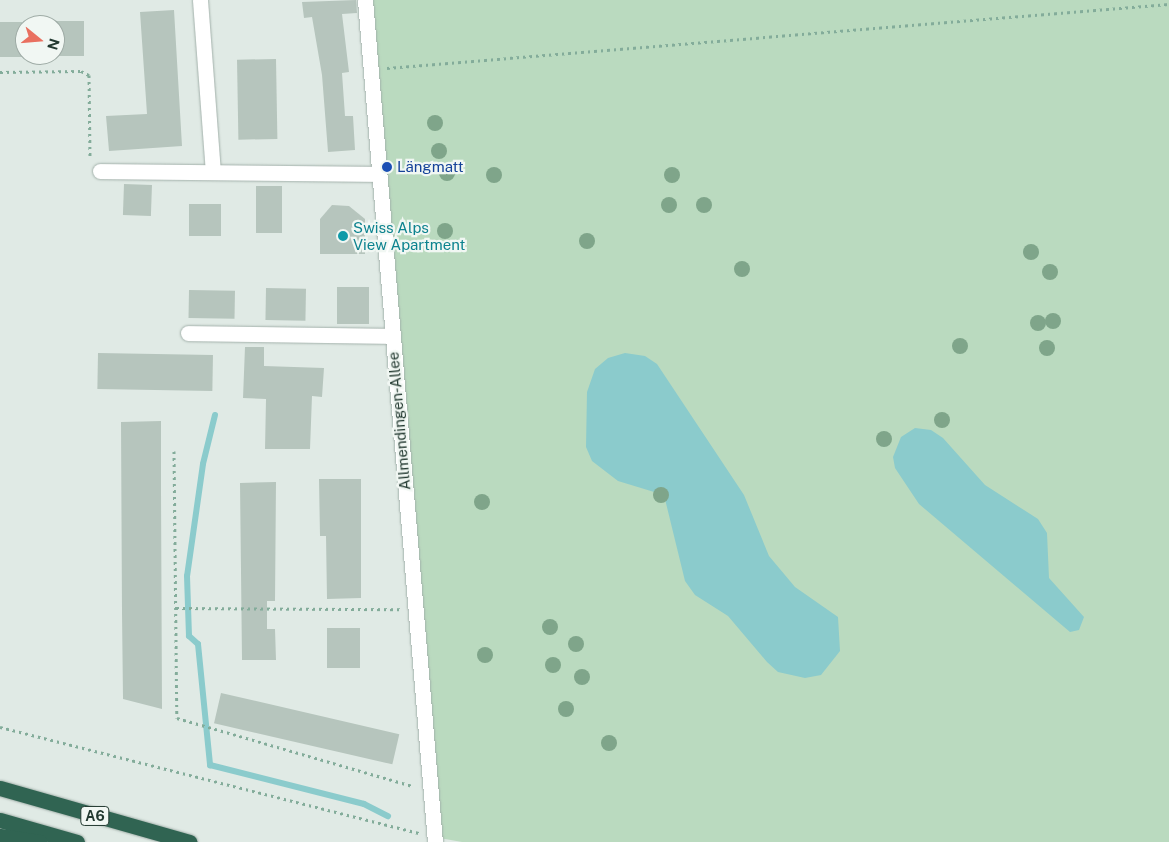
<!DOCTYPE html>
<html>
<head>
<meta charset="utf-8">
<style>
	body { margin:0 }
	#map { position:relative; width:1169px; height:842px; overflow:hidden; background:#e0eae5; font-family:"Public Sans",sans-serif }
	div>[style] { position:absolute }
	.green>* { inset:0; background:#badabf }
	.water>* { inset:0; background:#8bcbcc }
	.stream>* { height:6px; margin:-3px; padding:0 3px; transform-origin:3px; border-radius:3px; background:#8bcbcc }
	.building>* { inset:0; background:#b6c5bd; transform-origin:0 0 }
	.path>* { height:3px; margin-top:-1.5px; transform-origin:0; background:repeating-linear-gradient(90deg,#83ac9a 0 2.5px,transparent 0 6.5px) }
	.roads { filter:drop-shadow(0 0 1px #a3b1ab) drop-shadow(0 0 1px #a3b1ab) }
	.street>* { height:15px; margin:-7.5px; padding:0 7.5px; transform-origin:7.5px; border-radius:7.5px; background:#fff }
	.secondary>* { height:15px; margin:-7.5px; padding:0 7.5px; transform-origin:7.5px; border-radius:7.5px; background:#fff }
	.highway>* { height:15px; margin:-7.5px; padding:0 7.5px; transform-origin:7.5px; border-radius:7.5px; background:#306452 }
	.trees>* { width:16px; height:16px; margin:-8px; border-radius:50%; background:#7fa58a }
	.dots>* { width:14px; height:14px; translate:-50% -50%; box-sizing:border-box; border:2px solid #f1f7f3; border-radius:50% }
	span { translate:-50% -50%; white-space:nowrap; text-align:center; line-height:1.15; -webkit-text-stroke:4.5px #f1f7f3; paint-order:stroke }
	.shield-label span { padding:1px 4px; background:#f1f7f3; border:1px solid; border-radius:4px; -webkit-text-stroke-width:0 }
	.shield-label { font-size:14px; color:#223930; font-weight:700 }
	.transit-label { font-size:15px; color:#164399 }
	.left { translate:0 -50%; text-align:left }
	.culture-label { font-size:15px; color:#0d838f }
	.street-label { font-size:15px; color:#223930 }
	.north { position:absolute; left:15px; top:15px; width:50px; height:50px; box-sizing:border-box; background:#f1f7f3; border:1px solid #9eaba5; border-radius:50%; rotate:107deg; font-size:14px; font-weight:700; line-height:20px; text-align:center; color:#223930 }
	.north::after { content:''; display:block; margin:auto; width:18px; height:22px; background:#e97060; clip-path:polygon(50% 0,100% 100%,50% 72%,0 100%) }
</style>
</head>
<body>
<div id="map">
	<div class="green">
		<i style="clip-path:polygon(365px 0,1169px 0,1169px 842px,462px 842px,434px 837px)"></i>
	</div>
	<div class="water">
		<i style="clip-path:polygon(625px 353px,645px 356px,657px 364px,744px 495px,769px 556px,795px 587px,838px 617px,840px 651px,821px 675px,805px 678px,778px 672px,767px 662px,728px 616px,695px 595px,685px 581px,664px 495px,618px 481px,592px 461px,586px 447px,587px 392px,595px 369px,608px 358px)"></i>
		<i style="clip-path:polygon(915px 428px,931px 430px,943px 438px,985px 485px,1038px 519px,1047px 533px,1049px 578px,1084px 617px,1079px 630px,1070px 632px,919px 504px,895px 468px,893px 457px,901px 437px)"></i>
	</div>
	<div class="stream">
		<i style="left:215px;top:415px;width:50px;rotate:103.8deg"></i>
		<i style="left:203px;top:464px;width:113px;rotate:98.1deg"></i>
		<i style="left:187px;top:576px;width:60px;rotate:88.1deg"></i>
		<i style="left:189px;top:636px;width:12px;rotate:42deg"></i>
		<i style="left:198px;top:644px;width:122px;rotate:84.3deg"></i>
		<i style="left:210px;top:765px;width:159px;rotate:14.2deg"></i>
		<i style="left:364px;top:804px;width:27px;rotate:27deg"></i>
	</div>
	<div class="building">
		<i style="clip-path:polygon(356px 0,357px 13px,342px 14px,349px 72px,342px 73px,345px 116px,353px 116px,355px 150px,328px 152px,322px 75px,312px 17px,304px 18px,302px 2px)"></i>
		<i style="clip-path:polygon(174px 10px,182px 146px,109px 151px,106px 116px,147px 114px,140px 12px)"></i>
		<i style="left:84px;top:21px;width:35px;height:29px;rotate:90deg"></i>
		<i style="left:0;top:22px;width:22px;height:35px"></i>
		<i style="left:276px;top:59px;width:80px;height:39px;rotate:89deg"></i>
		<i style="left:124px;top:184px;width:28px;height:31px;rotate:2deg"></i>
		<i style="left:256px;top:186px;width:26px;height:47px"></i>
		<i style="left:189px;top:204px;width:32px;height:32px"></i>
		<i style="clip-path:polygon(332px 205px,349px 206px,365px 219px,365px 254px,320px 254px,320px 219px)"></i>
		<i style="left:337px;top:287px;width:32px;height:37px"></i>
		<i style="left:266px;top:288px;width:40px;height:32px;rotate:1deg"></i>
		<i style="left:189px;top:290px;width:46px;height:28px;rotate:1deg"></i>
		<i style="clip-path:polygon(245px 347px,264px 347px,264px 366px,324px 368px,322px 397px,312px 396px,310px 449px,265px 449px,266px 399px,243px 398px)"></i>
		<i style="left:98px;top:353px;width:115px;height:36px;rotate:1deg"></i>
		<i style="clip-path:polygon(161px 421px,161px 487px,162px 709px,123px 699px,122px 613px,121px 422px)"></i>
		<i style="clip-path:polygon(319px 479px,361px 479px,361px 598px,327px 599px,326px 536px,320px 536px)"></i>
		<i style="clip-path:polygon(276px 482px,275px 601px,267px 601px,267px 629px,275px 629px,276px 660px,242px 660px,240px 483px)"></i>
		<i style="left:327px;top:628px;width:33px;height:40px"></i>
		<i style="left:221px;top:693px;width:183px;height:31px;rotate:13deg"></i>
	</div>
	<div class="path">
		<i style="left:387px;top:68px;width:785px;rotate:-4.68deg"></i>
		<i style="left:0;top:72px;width:81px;rotate:-0.7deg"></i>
		<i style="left:81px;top:71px;width:9px;rotate:27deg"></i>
		<i style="left:89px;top:75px;width:83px;rotate:89.3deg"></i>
		<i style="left:174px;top:451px;width:267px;rotate:89.4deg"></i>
		<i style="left:177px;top:718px;width:246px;rotate:16.1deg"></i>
		<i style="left:176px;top:608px;width:224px;rotate:0.3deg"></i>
		<i style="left:0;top:727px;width:432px;rotate:14.2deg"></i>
	</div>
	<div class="roads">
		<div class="street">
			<i style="left:200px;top:0;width:172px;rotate:85.7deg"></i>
			<i style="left:100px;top:171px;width:278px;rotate:0.6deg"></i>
			<i style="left:188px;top:333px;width:204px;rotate:0.8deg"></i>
		</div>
		<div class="secondary">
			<i style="left:365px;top:0;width:845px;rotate:85.25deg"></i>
		</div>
		<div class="highway">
			<i style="left:0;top:788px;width:197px;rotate:15.9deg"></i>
			<i style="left:0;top:820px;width:80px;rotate:15.9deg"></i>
			<i style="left:0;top:836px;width:40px;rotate:8.5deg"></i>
		</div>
	</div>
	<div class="trees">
		<i style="left:435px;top:123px"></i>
		<i style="left:439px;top:151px"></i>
		<i style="left:447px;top:173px"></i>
		<i style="left:494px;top:175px"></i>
		<i style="left:672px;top:175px"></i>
		<i style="left:669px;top:205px"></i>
		<i style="left:704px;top:205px"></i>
		<i style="left:445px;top:231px"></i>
		<i style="left:587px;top:241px"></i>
		<i style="left:1031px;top:252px"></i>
		<i style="left:742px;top:269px"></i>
		<i style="left:1050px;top:272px"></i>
		<i style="left:1053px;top:321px"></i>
		<i style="left:1038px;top:323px"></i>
		<i style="left:960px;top:346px"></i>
		<i style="left:1047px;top:348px"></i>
		<i style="left:942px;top:420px"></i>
		<i style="left:884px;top:439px"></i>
		<i style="left:661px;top:495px"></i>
		<i style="left:482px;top:502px"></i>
		<i style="left:550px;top:627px"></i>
		<i style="left:576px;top:644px"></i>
		<i style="left:485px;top:655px"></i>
		<i style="left:553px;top:665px"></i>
		<i style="left:582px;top:677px"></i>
		<i style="left:566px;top:709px"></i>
		<i style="left:609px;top:743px"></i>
	</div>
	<div class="dots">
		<i style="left:387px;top:167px;background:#1a4fb4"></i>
		<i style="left:343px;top:236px;background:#0f9aa8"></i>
	</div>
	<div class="shield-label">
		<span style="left:95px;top:816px">A6</span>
	</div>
	<div class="transit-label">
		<span class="left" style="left:397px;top:167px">Längmatt</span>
	</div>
	<div class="culture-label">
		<span class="left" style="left:353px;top:236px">Swiss Alps<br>View Apartment</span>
	</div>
	<div class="street-label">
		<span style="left:399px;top:421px;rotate:-95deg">Allmendingen-Allee</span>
	</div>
	<div class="north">N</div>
</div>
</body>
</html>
